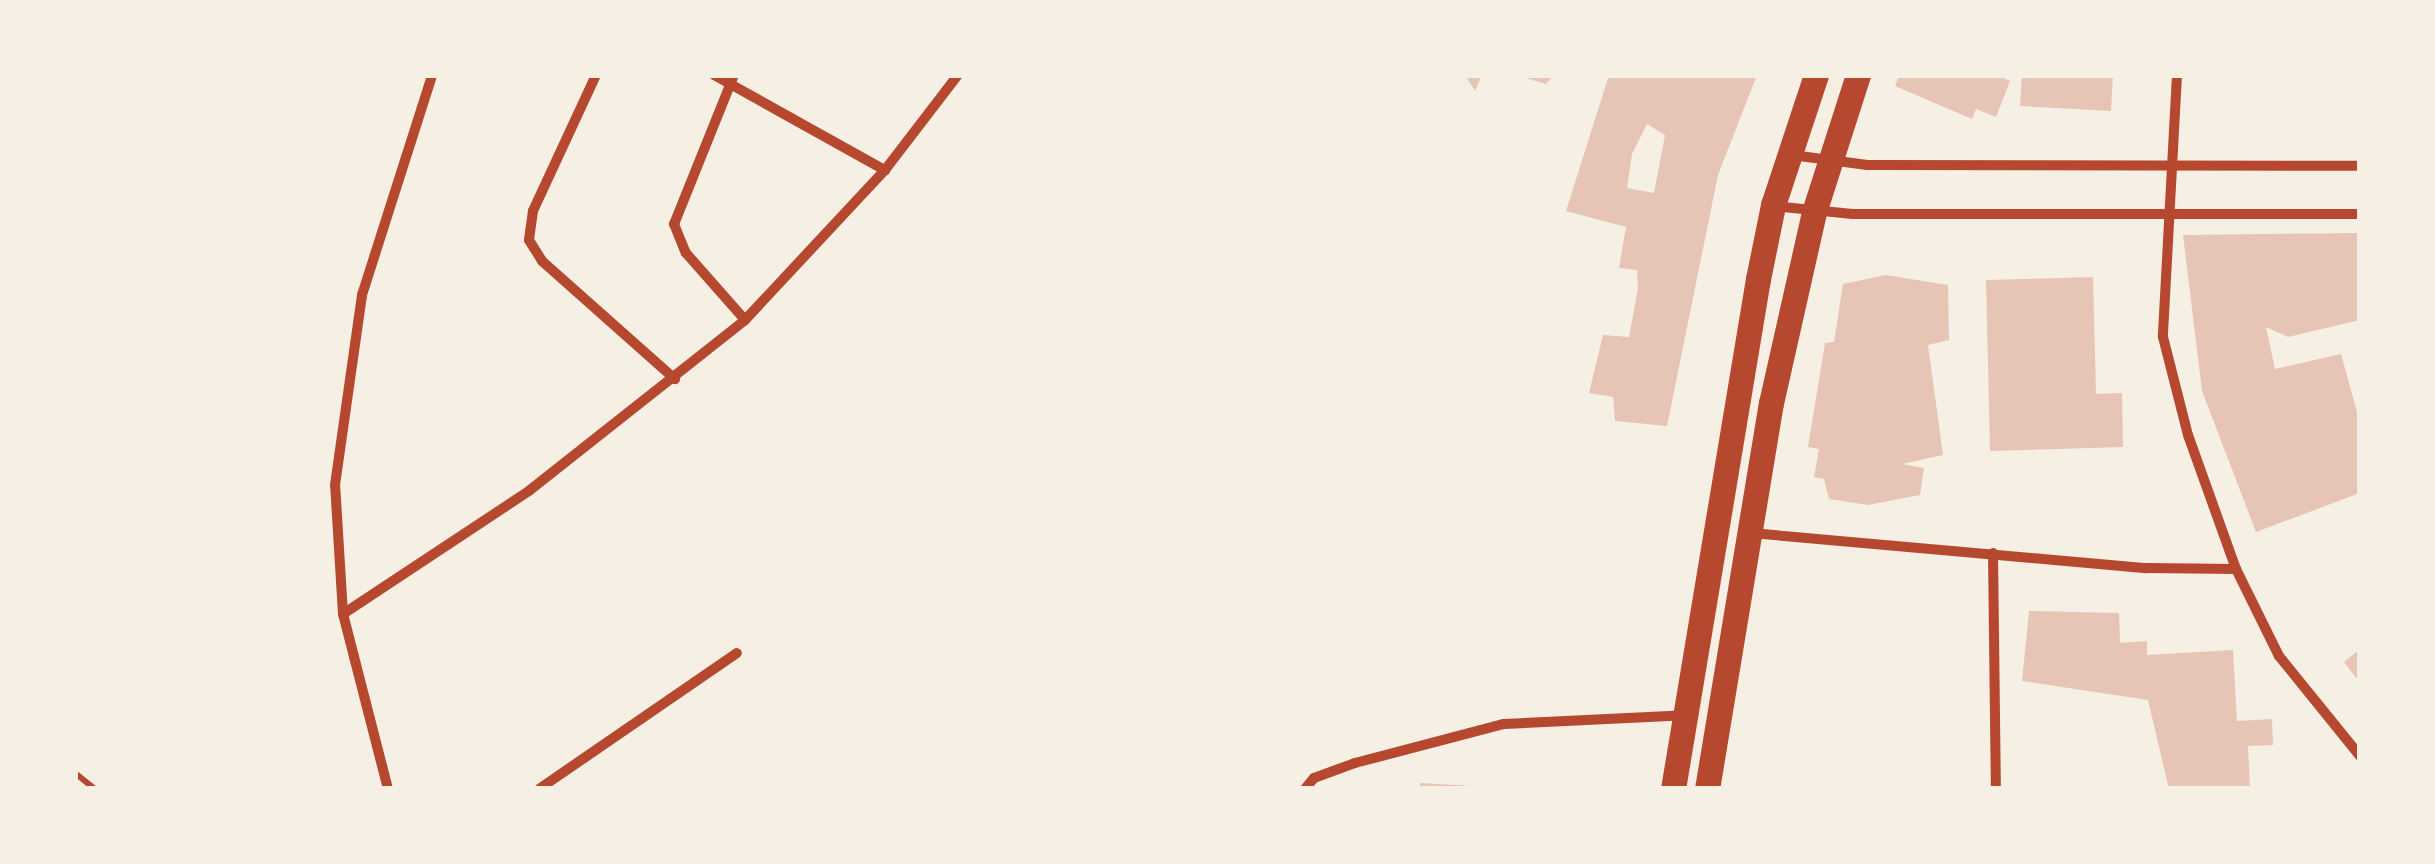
<!DOCTYPE html>
<html>
<head>
<meta charset="utf-8">
<style>
	body { margin:0 }
	#map { position:relative; width:2435px; height:864px; overflow:hidden; background:#f6efe4; font-family:Overpass,sans-serif }
	div>[style] { position:absolute }
	.building>* { inset:0; background:#e6c5b7 }
	.path>* { height:6px; margin:-3px; padding:0 3px; transform-origin:3px; border-radius:3px; background:#b5482f }
	.minor>* { height:10px; margin:-5px; padding:0 5px; transform-origin:5px; border-radius:5px; background:#b5482f }
	.primary>* { height:25px; margin:-12.5px; padding:0 12.5px; transform-origin:12.5px; border-radius:12.5px; background:#b5482f }
	span { translate:-50% -50%; white-space:nowrap; text-align:center; line-height:1.15; -webkit-text-stroke:10px #f6efe4; paint-order:stroke }
	.frame { position:absolute; inset:0; border:78px solid #f6efe4; pointer-events:none }
</style>
</head>
<body>
<div id="map">
	<div class="building">
		<i style="clip-path:polygon(1465px 75px,1482px 75px,1475px 91px)"></i>
		<i style="clip-path:polygon(1516px 75px,1554px 75px,1546px 84px)"></i>
		<i style="clip-path:polygon(evenodd,1609px 75px,1757px 75px,1718px 175px,1667px 426px,1615px 421px,1613px 397px,1589px 393px,1603px 335px,1629px 337px,1638px 288px,1637px 270px,1619px 268px,1626px 227px,1566px 211px,1609px 75px,1647px 124px,1665px 135px,1654px 193px,1627px 188px,1632px 154px,1647px 124px)"></i>
		<i style="clip-path:polygon(1899px 75px,1997px 75px,2010px 81px,1996px 117px,1976px 109px,1972px 119px,1895px 86px)"></i>
		<i style="clip-path:polygon(2022px 75px,2113px 75px,2111px 111px,2020px 106px)"></i>
		<i style="clip-path:polygon(2360px 233px,2360px 320px,2288px 337px,2266px 327px,2275px 369px,2341px 354px,2360px 423px,2360px 493px,2256px 532px,2202px 391px,2183px 235px)"></i>
		<i style="clip-path:polygon(1886px 275px,1948px 285px,1949px 340px,1928px 345px,1943px 455px,1902px 464px,1924px 468px,1920px 495px,1868px 505px,1829px 499px,1824px 479px,1814px 477px,1819px 449px,1808px 447px,1825px 343px,1834px 342px,1843px 284px)"></i>
		<i style="clip-path:polygon(2093px 277px,2096px 394px,2122px 393px,2123px 447px,1990px 451px,1986px 280px)"></i>
		<i style="clip-path:polygon(2029px 611px,2119px 613px,2120px 643px,2147px 641px,2147px 655px,2233px 650px,2237px 721px,2272px 719px,2273px 745px,2248px 746px,2250px 789px,2169px 789px,2148px 700px,2022px 681px)"></i>
		<i style="clip-path:polygon(2360px 649px,2360px 683px,2344px 662px)"></i>
		<i style="clip-path:polygon(1420px 783px,1473px 786px,1473px 789px,1420px 789px)"></i>
	</div>
	<div class="path">
		<i style="left:75px;top:773px;width:26px;rotate:39deg"></i>
	</div>
	<div class="minor">
		<i style="left:596px;top:75px;width:150px;rotate:114.9deg"></i>
		<i style="left:533px;top:211px;width:29px;rotate:98deg"></i>
		<i style="left:529px;top:240px;width:25px;rotate:58deg"></i>
		<i style="left:542px;top:261px;width:178px;rotate:41.6deg"></i>
		<i style="left:714px;top:75px;width:196px;rotate:29.1deg"></i>
		<i style="left:734px;top:75px;width:161px;rotate:111.9deg"></i>
		<i style="left:674px;top:224px;width:31px;rotate:68deg"></i>
		<i style="left:686px;top:253px;width:89px;rotate:48.6deg"></i>
		<i style="left:2177px;top:75px;width:262px;rotate:93.1deg"></i>
		<i style="left:2163px;top:337px;width:101px;rotate:75.7deg"></i>
		<i style="left:2188px;top:435px;width:142px;rotate:70.3deg"></i>
		<i style="left:2236px;top:569px;width:97px;rotate:63.7deg"></i>
		<i style="left:2279px;top:656px;width:129px;rotate:51deg"></i>
		<i style="left:1792px;top:155px;width:76px;rotate:7.6deg"></i>
		<i style="left:1867px;top:165px;width:493px;rotate:0.1deg"></i>
		<i style="left:1774px;top:206px;width:79px;rotate:5.8deg"></i>
		<i style="left:1853px;top:214px;width:507px"></i>
		<i style="left:1751px;top:533px;width:397px;rotate:5.1deg"></i>
		<i style="left:2146px;top:568px;width:90px;rotate:0.6deg"></i>
		<i style="left:1993px;top:553px;width:236px;rotate:89.3deg"></i>
		<i style="left:343px;top:614px;width:224px;rotate:-33.5deg"></i>
		<i style="left:530px;top:490px;width:274px;rotate:-38.3deg"></i>
		<i style="left:745px;top:320px;width:205px;rotate:-47deg"></i>
		<i style="left:885px;top:170px;width:120px;rotate:-52.5deg"></i>
		<i style="left:388px;top:789px;width:181px;rotate:-104.4deg"></i>
		<i style="left:343px;top:614px;width:129px;rotate:-93.5deg"></i>
		<i style="left:335px;top:485px;width:192px;rotate:-81.9deg"></i>
		<i style="left:362px;top:295px;width:231px;rotate:-72.3deg"></i>
		<i style="left:539px;top:789px;width:240px;rotate:-34.5deg"></i>
		<i style="left:1305px;top:789px;width:14px;rotate:-51deg"></i>
		<i style="left:1314px;top:778px;width:44px;rotate:-20.1deg"></i>
		<i style="left:1355px;top:763px;width:154px;rotate:-14.7deg"></i>
		<i style="left:1504px;top:724px;width:181px;rotate:-2.8deg"></i>
	</div>
	<div class="primary">
		<i style="left:1673px;top:789px;width:517px;rotate:-80.54deg"></i>
		<i style="left:1758px;top:279px;width:76px;rotate:-78.5deg"></i>
		<i style="left:1773px;top:205px;width:137px;rotate:-71.7deg"></i>
		<i style="left:1707px;top:789px;width:391px;rotate:-80.6deg"></i>
		<i style="left:1771px;top:403px;width:196px;rotate:-77.3deg"></i>
		<i style="left:1814px;top:212px;width:144px;rotate:-72.2deg"></i>
	</div>
	<div class="frame"></div>
</div>
</body>
</html>
